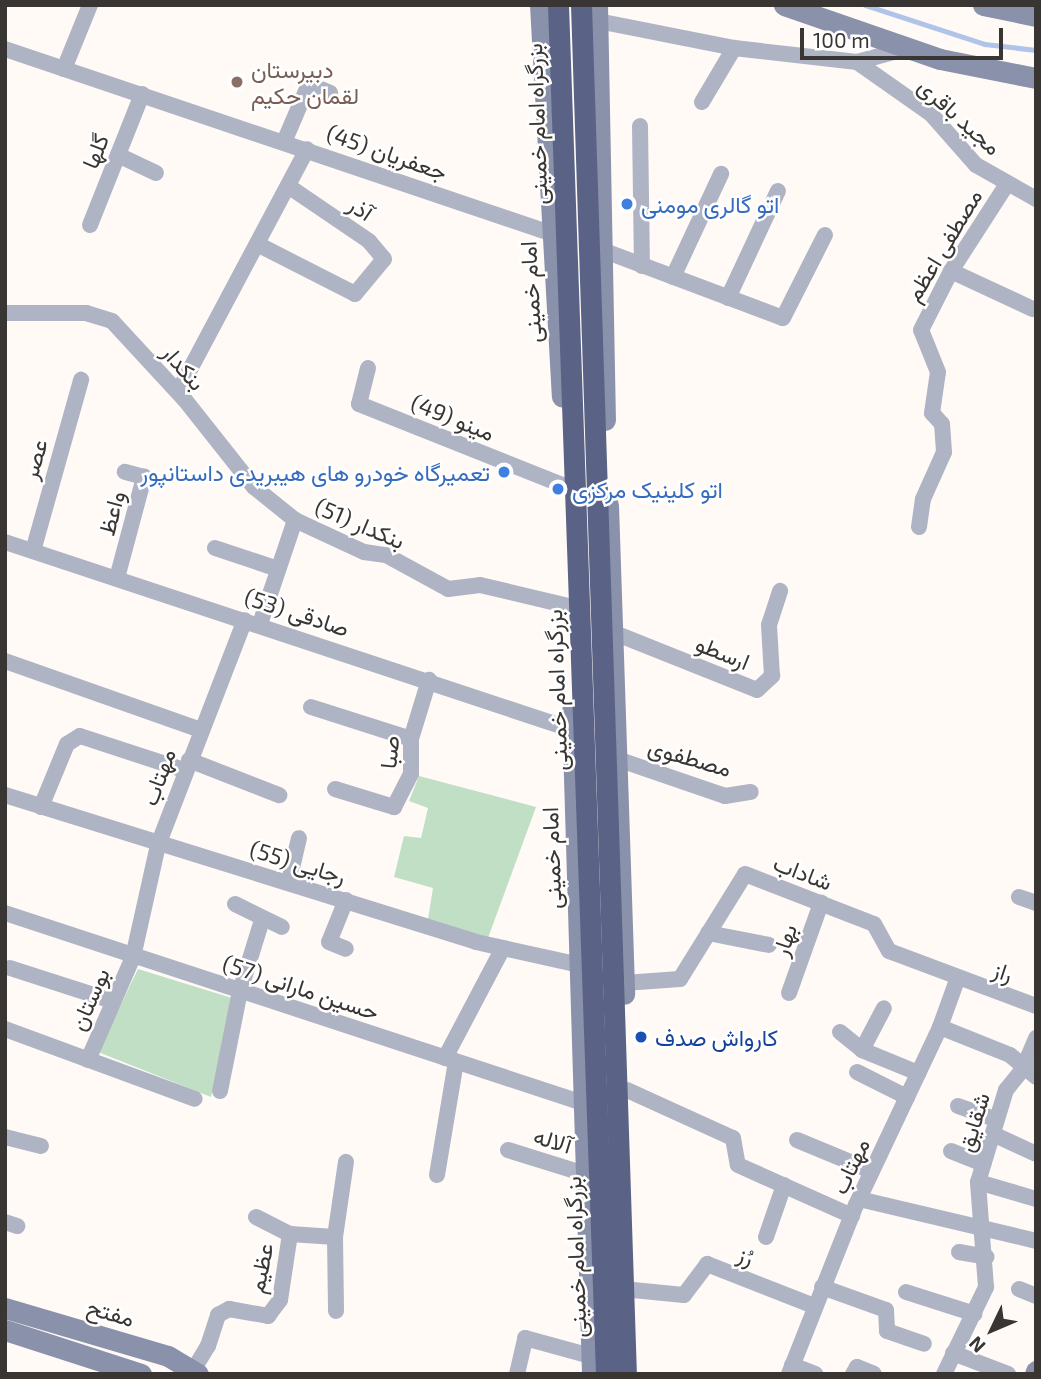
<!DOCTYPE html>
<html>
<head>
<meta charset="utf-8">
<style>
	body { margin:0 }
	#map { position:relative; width:1041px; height:1379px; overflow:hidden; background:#fffaf6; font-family:"Exo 2",Vazirmatn,sans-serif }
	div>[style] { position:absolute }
	.green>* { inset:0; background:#c1dfc4 }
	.stream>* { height:4.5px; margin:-2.25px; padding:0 2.25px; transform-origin:2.25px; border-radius:2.25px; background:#afc4e8 }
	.street>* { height:16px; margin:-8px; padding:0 8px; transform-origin:8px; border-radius:8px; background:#afb4c5 }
	.secondary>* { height:21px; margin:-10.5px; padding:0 10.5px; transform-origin:10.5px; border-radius:10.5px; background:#8a91aa }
	.highway-bridge>* { height:21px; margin:-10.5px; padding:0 10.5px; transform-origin:10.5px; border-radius:10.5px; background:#5a6386 }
	.dots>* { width:19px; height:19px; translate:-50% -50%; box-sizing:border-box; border:4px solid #fff; border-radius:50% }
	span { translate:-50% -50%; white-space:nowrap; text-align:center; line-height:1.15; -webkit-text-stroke:5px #fff; paint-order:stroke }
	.education-label { font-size:23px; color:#785e54 }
	.left { translate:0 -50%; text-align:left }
	.street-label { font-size:23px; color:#383532 }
	.shop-label { font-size:23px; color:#366cbe }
	.right { translate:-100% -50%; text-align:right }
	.transit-label { font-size:23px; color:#164399 }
	.frame { position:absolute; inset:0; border:7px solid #383532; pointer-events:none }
	.north { position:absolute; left:957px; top:1295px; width:70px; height:70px; -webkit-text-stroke:5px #fff; paint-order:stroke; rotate:226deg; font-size:19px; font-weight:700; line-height:28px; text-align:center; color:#383532 }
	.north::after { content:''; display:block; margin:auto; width:24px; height:32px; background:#383532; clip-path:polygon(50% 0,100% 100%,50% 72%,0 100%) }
	.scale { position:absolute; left:800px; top:28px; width:203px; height:32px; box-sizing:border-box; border:4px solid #383532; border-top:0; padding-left:9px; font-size:21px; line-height:24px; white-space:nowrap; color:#383532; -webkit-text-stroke:5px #fff; paint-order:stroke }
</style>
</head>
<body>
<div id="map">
	<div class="green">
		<i style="clip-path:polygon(419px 776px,536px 807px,488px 938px,428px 919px,433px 888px,394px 877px,404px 836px,421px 838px,428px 808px,409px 801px)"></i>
		<i style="clip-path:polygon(138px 969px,232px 998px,211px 1097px,98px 1052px)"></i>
	</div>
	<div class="stream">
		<i style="left:865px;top:5px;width:126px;rotate:18deg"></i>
		<i style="left:985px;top:44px;width:51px;rotate:6.7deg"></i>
	</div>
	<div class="street">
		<i style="left:598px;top:21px;width:139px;rotate:11.2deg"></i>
		<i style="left:734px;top:48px;width:124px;rotate:6.5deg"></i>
		<i style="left:857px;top:62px;width:50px;rotate:-15.2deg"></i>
		<i style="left:5px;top:49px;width:578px;rotate:18.65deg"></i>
		<i style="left:857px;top:62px;width:90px;rotate:35.1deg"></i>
		<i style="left:931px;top:114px;width:68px;rotate:48.6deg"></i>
		<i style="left:976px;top:165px;width:69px;rotate:29.5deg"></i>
		<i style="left:64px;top:69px;width:69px;rotate:-67.9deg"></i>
		<i style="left:702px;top:102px;width:63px;rotate:-59.3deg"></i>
		<i style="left:640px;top:126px;width:140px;rotate:89.2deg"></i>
		<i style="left:284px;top:142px;width:63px;rotate:-66.7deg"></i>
		<i style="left:309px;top:84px;width:23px;rotate:23deg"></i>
		<i style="left:118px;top:155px;width:42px;rotate:25.3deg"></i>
		<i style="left:90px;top:225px;width:141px;rotate:-68.3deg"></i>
		<i style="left:257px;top:244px;width:110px;rotate:27deg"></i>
		<i style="left:355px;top:294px;width:45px;rotate:-50.4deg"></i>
		<i style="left:384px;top:259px;width:23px;rotate:-130deg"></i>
		<i style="left:369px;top:241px;width:98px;rotate:-145.8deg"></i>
		<i style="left:602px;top:250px;width:193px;rotate:20.6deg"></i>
		<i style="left:783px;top:318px;width:93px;rotate:-63.2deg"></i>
		<i style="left:951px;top:271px;width:90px;rotate:24.9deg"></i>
		<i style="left:673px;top:277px;width:114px;rotate:-65deg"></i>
		<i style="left:728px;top:298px;width:118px;rotate:-65deg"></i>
		<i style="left:5px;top:313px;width:81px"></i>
		<i style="left:86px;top:313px;width:27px;rotate:17deg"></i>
		<i style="left:112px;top:321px;width:108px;rotate:47.3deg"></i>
		<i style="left:185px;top:400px;width:111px;rotate:51.6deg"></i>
		<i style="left:254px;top:487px;width:53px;rotate:38.8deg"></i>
		<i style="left:295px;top:520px;width:76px;rotate:24.9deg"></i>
		<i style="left:364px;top:552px;width:22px;rotate:8deg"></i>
		<i style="left:386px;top:555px;width:71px;rotate:28.7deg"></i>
		<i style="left:448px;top:589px;width:32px;rotate:-7deg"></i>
		<i style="left:480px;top:585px;width:91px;rotate:13.3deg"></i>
		<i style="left:368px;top:368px;width:37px;rotate:104deg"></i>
		<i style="left:359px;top:404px;width:222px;rotate:21.7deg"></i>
		<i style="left:178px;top:392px;width:275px;rotate:-62deg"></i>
		<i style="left:919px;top:527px;width:28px;rotate:-82deg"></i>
		<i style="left:923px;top:499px;width:51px;rotate:-65.9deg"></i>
		<i style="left:944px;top:452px;width:28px;rotate:-94deg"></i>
		<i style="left:942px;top:424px;width:15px;rotate:-132deg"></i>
		<i style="left:932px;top:413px;width:41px;rotate:-81.7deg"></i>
		<i style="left:938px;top:372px;width:45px;rotate:-112deg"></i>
		<i style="left:921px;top:330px;width:66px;rotate:-63deg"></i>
		<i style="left:951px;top:271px;width:103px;rotate:-57.2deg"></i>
		<i style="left:5px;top:542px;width:598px;rotate:18.31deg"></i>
		<i style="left:215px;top:548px;width:66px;rotate:18.4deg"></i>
		<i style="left:33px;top:551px;width:178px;rotate:-74.3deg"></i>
		<i style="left:117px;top:578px;width:105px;rotate:-75deg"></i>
		<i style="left:144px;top:477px;width:20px;rotate:-165deg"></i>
		<i style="left:260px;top:624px;width:110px;rotate:-71.4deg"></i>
		<i style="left:612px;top:632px;width:156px;rotate:21.8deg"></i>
		<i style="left:757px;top:690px;width:21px;rotate:-43deg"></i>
		<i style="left:772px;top:676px;width:51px;rotate:-93.4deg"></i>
		<i style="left:769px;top:625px;width:36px;rotate:-72deg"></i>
		<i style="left:5px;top:661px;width:208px;rotate:19.4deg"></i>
		<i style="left:311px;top:707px;width:105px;rotate:17.7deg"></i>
		<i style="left:617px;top:759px;width:114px;rotate:18.9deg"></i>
		<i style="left:725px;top:796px;width:26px;rotate:-9deg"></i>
		<i style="left:189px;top:760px;width:97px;rotate:21.3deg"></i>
		<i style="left:335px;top:789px;width:62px;rotate:17deg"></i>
		<i style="left:394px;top:807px;width:37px;rotate:-63deg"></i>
		<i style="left:411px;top:774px;width:35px;rotate:-90deg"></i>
		<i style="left:411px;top:739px;width:62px;rotate:-73deg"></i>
		<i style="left:5px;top:795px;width:493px;rotate:17.3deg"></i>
		<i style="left:476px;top:942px;width:107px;rotate:12.5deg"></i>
		<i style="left:41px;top:807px;width:68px;rotate:-67.6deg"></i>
		<i style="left:67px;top:744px;width:15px;rotate:-32deg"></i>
		<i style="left:80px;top:736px;width:109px;rotate:18.1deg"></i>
		<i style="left:289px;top:881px;width:44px;rotate:-76.9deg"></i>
		<i style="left:1019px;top:897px;width:18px;rotate:19deg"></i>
		<i style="left:346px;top:900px;width:45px;rotate:112deg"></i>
		<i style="left:329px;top:942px;width:18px;rotate:22deg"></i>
		<i style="left:235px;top:904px;width:52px;rotate:26.1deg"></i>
		<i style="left:5px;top:913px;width:608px;rotate:18.2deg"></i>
		<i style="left:708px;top:933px;width:62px;rotate:11.1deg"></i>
		<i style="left:10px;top:968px;width:108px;rotate:17.8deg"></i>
		<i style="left:624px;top:983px;width:56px;rotate:-4.1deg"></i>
		<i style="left:680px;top:979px;width:123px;rotate:-58.2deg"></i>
		<i style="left:745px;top:874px;width:138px;rotate:21.2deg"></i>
		<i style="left:874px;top:924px;width:31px;rotate:61deg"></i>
		<i style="left:889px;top:951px;width:157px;rotate:20.5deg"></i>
		<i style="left:789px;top:993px;width:96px;rotate:-70.4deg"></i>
		<i style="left:940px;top:1027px;width:75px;rotate:21.8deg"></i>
		<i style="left:1010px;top:1055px;width:34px;rotate:40deg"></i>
		<i style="left:5px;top:1029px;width:202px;rotate:20.2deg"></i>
		<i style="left:840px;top:1032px;width:28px;rotate:39deg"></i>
		<i style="left:862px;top:1050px;width:61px;rotate:22.3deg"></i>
		<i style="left:862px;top:1050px;width:47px;rotate:-62.4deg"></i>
		<i style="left:445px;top:1058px;width:124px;rotate:-62.2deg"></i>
		<i style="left:88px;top:1060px;width:112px;rotate:-66.4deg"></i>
		<i style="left:133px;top:957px;width:115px;rotate:-77.4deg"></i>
		<i style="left:158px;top:845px;width:241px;rotate:-68.9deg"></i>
		<i style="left:857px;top:1072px;width:56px;rotate:26.6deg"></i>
		<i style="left:627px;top:1090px;width:116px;rotate:24.4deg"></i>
		<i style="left:733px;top:1138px;width:27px;rotate:80deg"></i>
		<i style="left:738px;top:1165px;width:125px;rotate:24.1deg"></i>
		<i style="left:220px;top:1091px;width:102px;rotate:-78.7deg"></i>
		<i style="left:240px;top:991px;width:74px;rotate:-72.8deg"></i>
		<i style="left:958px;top:1106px;width:41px;rotate:19.7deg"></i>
		<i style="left:993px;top:1134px;width:47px;rotate:24.9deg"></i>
		<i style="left:5px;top:1137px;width:37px;rotate:14deg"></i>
		<i style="left:797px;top:1140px;width:81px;rotate:22.5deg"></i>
		<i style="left:508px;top:1150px;width:81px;rotate:17.3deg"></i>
		<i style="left:951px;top:1151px;width:35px;rotate:22deg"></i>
		<i style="left:437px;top:1175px;width:115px;rotate:-80.5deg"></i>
		<i style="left:978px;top:1182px;width:60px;rotate:16.3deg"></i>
		<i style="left:859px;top:1199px;width:182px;rotate:13.3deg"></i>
		<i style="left:256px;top:1217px;width:38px;rotate:27deg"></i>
		<i style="left:290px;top:1234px;width:45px;rotate:3.8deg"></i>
		<i style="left:335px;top:1237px;width:74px;rotate:89.2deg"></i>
		<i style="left:5px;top:1222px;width:13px;rotate:18deg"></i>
		<i style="left:335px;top:1237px;width:76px;rotate:-81.7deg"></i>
		<i style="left:766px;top:1237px;width:55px;rotate:-70.9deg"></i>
		<i style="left:959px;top:1252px;width:28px;rotate:10deg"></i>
		<i style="left:822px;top:1287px;width:68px;rotate:19.8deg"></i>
		<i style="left:886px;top:1310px;width:21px;rotate:87deg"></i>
		<i style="left:887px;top:1331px;width:39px;rotate:19deg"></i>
		<i style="left:1019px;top:1289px;width:18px;rotate:22deg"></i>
		<i style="left:633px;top:1290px;width:51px;rotate:5.6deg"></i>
		<i style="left:684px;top:1295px;width:39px;rotate:-53deg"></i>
		<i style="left:707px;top:1264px;width:115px;rotate:21.4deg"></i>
		<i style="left:906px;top:1292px;width:72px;rotate:17.7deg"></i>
		<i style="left:953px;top:1353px;width:59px;rotate:20.9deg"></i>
		<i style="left:792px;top:1365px;width:25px;rotate:21deg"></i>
		<i style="left:191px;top:1374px;width:33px;rotate:-59deg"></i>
		<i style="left:208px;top:1346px;width:33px;rotate:-72deg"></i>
		<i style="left:218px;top:1315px;width:13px;rotate:-29deg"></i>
		<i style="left:229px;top:1309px;width:40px;rotate:10deg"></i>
		<i style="left:268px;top:1316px;width:20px;rotate:-53deg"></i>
		<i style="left:280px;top:1300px;width:67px;rotate:-81.4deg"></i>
		<i style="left:517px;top:1374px;width:37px;rotate:-77deg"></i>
		<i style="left:525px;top:1338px;width:68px;rotate:15.3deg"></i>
		<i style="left:789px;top:1374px;width:182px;rotate:-68.4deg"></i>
		<i style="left:856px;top:1205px;width:197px;rotate:-64.7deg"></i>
		<i style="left:940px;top:1027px;width:50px;rotate:-70.1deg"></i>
		<i style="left:853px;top:1374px;width:8px;rotate:-60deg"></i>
		<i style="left:857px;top:1367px;width:18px;rotate:22deg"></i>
		<i style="left:944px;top:1374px;width:97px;rotate:-64.2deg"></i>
		<i style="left:986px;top:1287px;width:105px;rotate:-94.4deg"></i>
		<i style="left:978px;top:1182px;width:96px;rotate:-73.1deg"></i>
		<i style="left:1006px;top:1090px;width:27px;rotate:-51deg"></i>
		<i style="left:1023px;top:1069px;width:34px;rotate:-67deg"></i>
	</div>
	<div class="secondary">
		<i style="left:540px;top:5px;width:392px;rotate:86.8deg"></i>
		<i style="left:597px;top:5px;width:415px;rotate:88.9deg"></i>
		<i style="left:784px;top:5px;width:165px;rotate:19.1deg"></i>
		<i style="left:940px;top:59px;width:98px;rotate:11.2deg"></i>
		<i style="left:983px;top:5px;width:54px;rotate:11.7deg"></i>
		<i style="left:608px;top:505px;width:489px;rotate:88.1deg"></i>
		<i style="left:572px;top:711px;width:663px;rotate:88.27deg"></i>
		<i style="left:5px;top:1308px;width:170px;rotate:16.4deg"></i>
		<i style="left:168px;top:1356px;width:35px;rotate:31deg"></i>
		<i style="left:5px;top:1330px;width:143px;rotate:17.9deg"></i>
		<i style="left:1035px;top:1374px;width:3px;rotate:-72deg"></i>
	</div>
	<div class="highway-bridge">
		<i style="left:558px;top:5px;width:1370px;rotate:87.99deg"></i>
		<i style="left:581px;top:5px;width:1370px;rotate:88.12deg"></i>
	</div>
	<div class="dots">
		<i style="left:237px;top:82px;background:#8d6e63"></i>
		<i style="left:627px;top:204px;background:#3f7fe0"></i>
		<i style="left:504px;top:472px;background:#3f7fe0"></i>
		<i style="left:558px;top:489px;background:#3f7fe0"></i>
		<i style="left:641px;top:1037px;background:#1a4fb4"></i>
	</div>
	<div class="education-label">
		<span class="left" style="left:251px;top:82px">دبیرستان<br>لقمان حکیم</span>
	</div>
	<div class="street-label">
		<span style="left:960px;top:116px;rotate:42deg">مجید باقری</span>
		<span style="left:536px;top:124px;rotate:-92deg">بزرگراه امام خمینی</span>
		<span style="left:95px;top:151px;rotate:-68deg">گلها</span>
		<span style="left:387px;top:152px;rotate:19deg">جعفریان (45)</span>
		<span style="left:361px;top:208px;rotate:34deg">آذر</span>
		<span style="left:943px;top:245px;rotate:-59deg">مصطفی اعظم</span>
		<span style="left:530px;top:292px;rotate:-93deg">امام خمینی</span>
		<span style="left:184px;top:367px;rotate:49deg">بنکدار</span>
		<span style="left:453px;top:417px;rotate:22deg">مینو (49)</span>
		<span style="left:34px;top:459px;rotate:-74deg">عصر</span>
		<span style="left:111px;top:513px;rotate:-75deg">واعظ</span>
		<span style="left:360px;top:523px;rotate:23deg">بنکدار (51)</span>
		<span style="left:297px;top:612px;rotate:18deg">صادقی (53)</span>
		<span style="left:723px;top:652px;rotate:22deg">ارسطو</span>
		<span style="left:556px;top:690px;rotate:-92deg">بزرگراه امام خمینی</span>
		<span style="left:389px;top:752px;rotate:-84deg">صبا</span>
		<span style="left:690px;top:757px;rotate:16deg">مصطفوی</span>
		<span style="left:158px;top:777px;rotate:-70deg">مهتاب</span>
		<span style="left:551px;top:858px;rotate:-92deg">امام خمینی</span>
		<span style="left:298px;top:862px;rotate:17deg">رجایی (55)</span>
		<span style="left:803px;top:872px;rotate:21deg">شاداب</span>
		<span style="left:784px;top:940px;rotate:-71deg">بهار</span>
		<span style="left:1003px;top:971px;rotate:18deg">راز</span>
		<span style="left:301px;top:987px;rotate:18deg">حسین مارانی (57)</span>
		<span style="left:89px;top:999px;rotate:-66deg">بوستان</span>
		<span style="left:973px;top:1122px;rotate:-73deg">شقایق</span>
		<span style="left:553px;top:1140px;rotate:17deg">آلاله</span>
		<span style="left:850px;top:1166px;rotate:-65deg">مهتاب</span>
		<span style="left:746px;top:1255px;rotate:21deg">رُز</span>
		<span style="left:575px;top:1257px;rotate:-92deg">بزرگراه امام خمینی</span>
		<span style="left:260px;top:1268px;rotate:-79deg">عظیم</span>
		<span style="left:111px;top:1312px;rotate:16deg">مفتح</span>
	</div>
	<div class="shop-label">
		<span class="left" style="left:641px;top:204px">اتو گالری مومنی</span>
		<span class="right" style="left:490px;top:472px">تعمیرگاه خودرو های هیبریدی داستانپور</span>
		<span class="left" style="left:572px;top:489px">اتو کلینیک مرکزی</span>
	</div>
	<div class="transit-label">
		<span class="left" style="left:655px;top:1037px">کارواش صدف</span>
	</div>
	<div class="frame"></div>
	<div class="north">N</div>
	<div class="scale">100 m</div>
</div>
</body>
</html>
